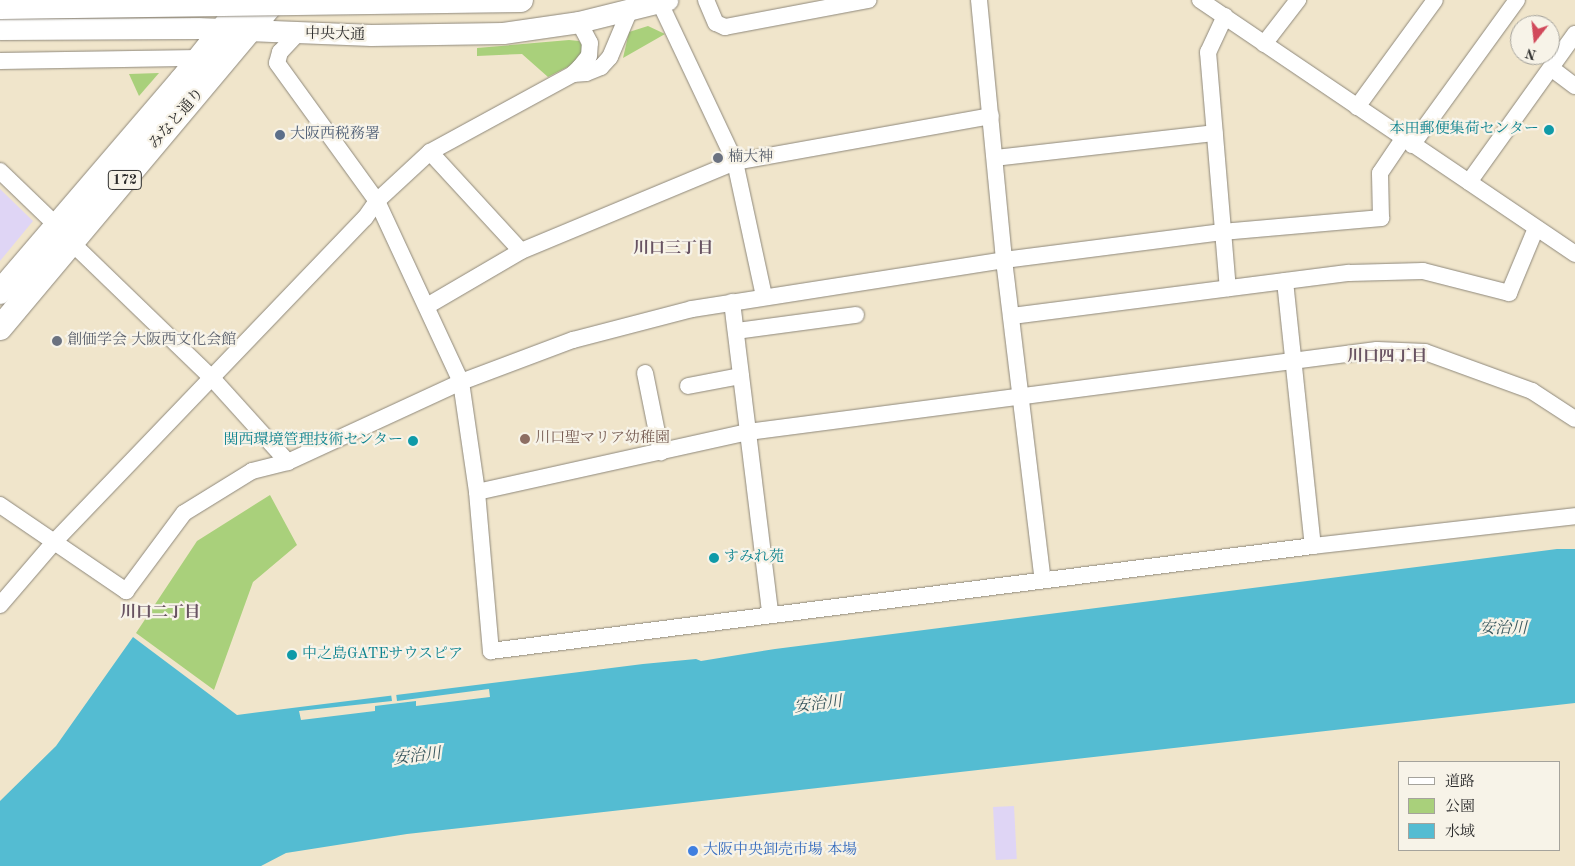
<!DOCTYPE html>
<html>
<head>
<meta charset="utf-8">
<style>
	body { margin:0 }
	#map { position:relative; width:1575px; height:866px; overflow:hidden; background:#f0e5cb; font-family:"Old Standard TT","Noto Serif JP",serif }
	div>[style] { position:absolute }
	.built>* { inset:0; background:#dfd5f5; transform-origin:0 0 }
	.green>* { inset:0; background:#a9d07b }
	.water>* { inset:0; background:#54bcd2 }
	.pier>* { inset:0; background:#f0e5cb }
	.roads { filter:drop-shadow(0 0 1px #8e887b) drop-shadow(0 0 1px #8e887b) }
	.minor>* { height:16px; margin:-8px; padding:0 8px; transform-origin:8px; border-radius:8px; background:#fff }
	.major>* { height:21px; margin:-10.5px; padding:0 10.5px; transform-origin:10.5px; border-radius:10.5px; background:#fff }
	.highway>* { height:24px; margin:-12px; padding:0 12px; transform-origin:12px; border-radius:12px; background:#fff }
	.bridges { filter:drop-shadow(0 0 1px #8e887b) drop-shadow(0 0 1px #8e887b) }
	.highway-bridge>* { height:24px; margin:-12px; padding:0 12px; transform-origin:12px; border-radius:12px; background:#fff }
	.dots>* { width:14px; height:14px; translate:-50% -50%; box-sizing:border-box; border:2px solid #f7f3e8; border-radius:50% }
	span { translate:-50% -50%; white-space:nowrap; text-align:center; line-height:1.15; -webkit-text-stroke:4.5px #f7f3e8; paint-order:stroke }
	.shield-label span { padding:1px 4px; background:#f7f3e8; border:1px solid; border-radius:4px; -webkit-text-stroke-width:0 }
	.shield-label { font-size:14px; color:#2b2b2b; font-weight:700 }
	.street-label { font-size:15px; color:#2b2b2b }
	.culture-label { font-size:15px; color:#0d838f }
	.right { translate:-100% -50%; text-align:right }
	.left { translate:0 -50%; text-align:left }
	.service-label { font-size:15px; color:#4e5e75 }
	.worship-label { font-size:15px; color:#5b616d }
	.education-label { font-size:15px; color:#785e54 }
	.shop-label { font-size:15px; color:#366cbe }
	.neighbourhood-label { font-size:16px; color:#685362; font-weight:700 }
	.water-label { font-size:16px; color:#37565d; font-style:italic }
	.legend { position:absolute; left:1398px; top:761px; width:162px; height:90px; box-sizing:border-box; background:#f7f3e8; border:1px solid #a5a39c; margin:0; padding:6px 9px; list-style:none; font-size:15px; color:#2b2b2b }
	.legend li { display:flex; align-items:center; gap:10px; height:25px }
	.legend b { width:25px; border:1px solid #a5a39c }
	.north { position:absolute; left:1510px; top:15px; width:50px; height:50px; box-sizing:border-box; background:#f7f3e8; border:1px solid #a5a39c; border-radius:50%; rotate:196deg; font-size:14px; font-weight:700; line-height:20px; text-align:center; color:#2b2b2b }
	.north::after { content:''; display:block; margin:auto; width:18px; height:22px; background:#d1495b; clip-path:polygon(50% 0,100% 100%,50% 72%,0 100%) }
</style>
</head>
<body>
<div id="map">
	<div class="built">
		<i style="clip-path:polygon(0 189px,33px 221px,0 261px)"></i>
		<i style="left:1014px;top:806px;width:53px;height:21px;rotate:87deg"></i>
	</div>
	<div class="green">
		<i style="clip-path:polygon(648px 26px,665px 34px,623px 58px,629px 32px)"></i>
		<i style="clip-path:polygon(569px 40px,579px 41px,584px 48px,579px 61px,548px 77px,522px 54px,477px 56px,477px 48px)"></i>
		<i style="clip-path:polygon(159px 73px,139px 96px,129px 74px)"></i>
		<i style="clip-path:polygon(270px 495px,297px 545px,253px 582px,214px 690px,136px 633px,197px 541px)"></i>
	</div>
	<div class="water">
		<i style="clip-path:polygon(1557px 549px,1575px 549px,1575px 703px,407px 834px,286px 853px,261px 866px,0 866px,0 801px,56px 746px,133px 637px,237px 715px,643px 664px,696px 659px,701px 661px,775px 649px)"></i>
	</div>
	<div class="pier">
		<i style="clip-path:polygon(489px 689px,490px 697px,416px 706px,416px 701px,375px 706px,375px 711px,301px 720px,299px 711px,392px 701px,391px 694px,396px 693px,397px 701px)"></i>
	</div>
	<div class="roads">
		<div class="minor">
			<i style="left:706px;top:0;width:25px;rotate:67deg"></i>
			<i style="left:716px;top:23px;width:10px;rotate:24deg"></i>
			<i style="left:725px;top:27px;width:146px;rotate:-10.7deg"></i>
			<i style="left:979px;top:0;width:261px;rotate:84.5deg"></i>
			<i style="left:1004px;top:260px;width:322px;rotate:83.1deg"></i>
			<i style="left:1200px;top:0;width:453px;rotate:34.1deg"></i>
			<i style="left:660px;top:3px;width:176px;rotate:64.7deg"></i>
			<i style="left:735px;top:162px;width:137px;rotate:77.8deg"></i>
			<i style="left:1225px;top:16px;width:40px;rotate:115deg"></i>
			<i style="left:1208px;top:52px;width:237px;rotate:85.2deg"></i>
			<i style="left:297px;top:34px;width:25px;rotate:133deg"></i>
			<i style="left:280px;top:52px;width:11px;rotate:105deg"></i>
			<i style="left:277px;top:63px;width:170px;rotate:54.1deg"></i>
			<i style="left:377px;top:201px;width:200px;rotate:65.1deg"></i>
			<i style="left:461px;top:382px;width:111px;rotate:81.7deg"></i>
			<i style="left:477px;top:492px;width:160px;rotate:85deg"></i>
			<i style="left:491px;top:651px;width:829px;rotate:-7.28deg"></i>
			<i style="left:1313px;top:546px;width:264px;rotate:-6.5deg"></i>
			<i style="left:1264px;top:44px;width:56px;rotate:-52.3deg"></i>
			<i style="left:0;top:61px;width:199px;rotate:-0.9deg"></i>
			<i style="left:1551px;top:68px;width:30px;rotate:37deg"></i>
			<i style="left:573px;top:74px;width:13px;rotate:-4deg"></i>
			<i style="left:586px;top:73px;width:16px;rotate:-22deg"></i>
			<i style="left:601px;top:67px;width:13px;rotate:-48deg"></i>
			<i style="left:610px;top:57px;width:49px;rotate:-67.1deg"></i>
			<i style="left:1357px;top:107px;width:132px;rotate:-53.9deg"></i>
			<i style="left:1412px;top:145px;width:179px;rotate:-54.1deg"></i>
			<i style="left:430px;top:152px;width:134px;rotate:47.4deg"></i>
			<i style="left:995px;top:158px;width:221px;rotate:-6.5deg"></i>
			<i style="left:0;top:171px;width:76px;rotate:43.9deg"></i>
			<i style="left:1469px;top:182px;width:182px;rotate:-54.4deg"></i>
			<i style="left:71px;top:242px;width:196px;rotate:44deg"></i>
			<i style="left:212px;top:378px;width:113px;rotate:47.9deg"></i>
			<i style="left:1285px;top:281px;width:266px;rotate:84deg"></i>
			<i style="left:732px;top:302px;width:313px;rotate:83deg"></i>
			<i style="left:427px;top:306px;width:109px;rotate:-30.3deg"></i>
			<i style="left:521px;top:251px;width:232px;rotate:-22.6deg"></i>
			<i style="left:735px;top:162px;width:260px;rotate:-10.2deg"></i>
			<i style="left:1012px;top:316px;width:340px;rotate:-7.3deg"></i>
			<i style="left:1349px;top:273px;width:74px;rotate:-1.5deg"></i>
			<i style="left:1423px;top:271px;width:89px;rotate:14.3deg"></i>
			<i style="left:1509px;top:293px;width:70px;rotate:-67.4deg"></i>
			<i style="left:736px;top:331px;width:121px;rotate:-7.6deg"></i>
			<i style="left:645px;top:373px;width:81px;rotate:78.6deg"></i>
			<i style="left:688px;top:386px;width:54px;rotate:-10.7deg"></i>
			<i style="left:477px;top:492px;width:278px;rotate:-12.5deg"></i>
			<i style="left:748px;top:432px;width:634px;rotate:-7.43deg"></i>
			<i style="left:1377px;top:350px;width:48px;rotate:2.4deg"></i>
			<i style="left:1425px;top:352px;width:114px;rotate:20deg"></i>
			<i style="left:1532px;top:391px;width:51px;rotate:33.1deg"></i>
			<i style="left:0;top:505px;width:153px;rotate:34.3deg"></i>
			<i style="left:126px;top:591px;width:97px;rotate:-53.4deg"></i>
			<i style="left:184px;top:513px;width:80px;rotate:-31.7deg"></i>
			<i style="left:252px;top:471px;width:37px;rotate:-14deg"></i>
			<i style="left:288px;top:462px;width:191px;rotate:-24.8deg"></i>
			<i style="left:461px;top:382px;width:120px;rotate:-20.6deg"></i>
			<i style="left:573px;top:340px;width:123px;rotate:-14.6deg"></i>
			<i style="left:692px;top:309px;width:316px;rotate:-8.9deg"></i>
			<i style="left:1004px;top:260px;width:220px;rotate:-7.3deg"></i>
			<i style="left:1222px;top:232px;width:160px;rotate:-5deg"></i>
			<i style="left:1381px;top:218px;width:45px;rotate:-91.3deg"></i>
			<i style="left:1380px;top:173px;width:41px;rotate:-55.9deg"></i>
			<i style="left:0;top:605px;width:84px;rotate:-49.3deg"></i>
			<i style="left:55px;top:541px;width:448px;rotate:-46.2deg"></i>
			<i style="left:365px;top:218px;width:21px;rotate:-55deg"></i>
			<i style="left:377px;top:201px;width:72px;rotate:-42.8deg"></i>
			<i style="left:430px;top:152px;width:163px;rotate:-28.6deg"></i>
			<i style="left:573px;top:74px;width:10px;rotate:-45deg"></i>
			<i style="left:580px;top:67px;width:14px;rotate:-51deg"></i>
			<i style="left:589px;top:56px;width:13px;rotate:-86deg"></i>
			<i style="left:590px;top:43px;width:24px;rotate:-118deg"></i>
		</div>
		<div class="major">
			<i style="left:0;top:29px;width:198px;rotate:-0.3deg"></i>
			<i style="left:198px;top:28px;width:173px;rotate:2.3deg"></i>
			<i style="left:371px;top:35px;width:132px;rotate:-0.9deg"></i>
			<i style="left:503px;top:33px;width:77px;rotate:-8.2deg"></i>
			<i style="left:579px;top:22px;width:91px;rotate:-14deg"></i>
		</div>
		<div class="highway">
			<i style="left:0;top:292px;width:278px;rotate:-49.4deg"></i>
			<i style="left:181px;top:81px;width:104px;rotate:-51.3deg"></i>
			<i style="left:0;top:328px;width:428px;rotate:-50deg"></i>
		</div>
	</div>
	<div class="bridges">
		<div class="highway-bridge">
			<i style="left:0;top:7px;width:521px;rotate:-0.77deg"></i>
		</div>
	</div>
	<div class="dots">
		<i style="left:1549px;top:130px;background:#0f9aa8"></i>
		<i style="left:280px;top:135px;background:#5c6f8a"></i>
		<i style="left:718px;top:158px;background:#6b7280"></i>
		<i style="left:57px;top:341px;background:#6b7280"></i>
		<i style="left:525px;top:439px;background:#8d6e63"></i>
		<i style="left:413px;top:441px;background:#0f9aa8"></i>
		<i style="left:714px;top:558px;background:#0f9aa8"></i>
		<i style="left:292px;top:655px;background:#0f9aa8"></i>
		<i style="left:693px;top:851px;background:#3f7fe0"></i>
	</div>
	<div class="shield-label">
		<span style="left:125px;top:180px">172</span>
	</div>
	<div class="street-label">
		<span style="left:335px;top:35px;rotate:1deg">中央大通</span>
		<span style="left:177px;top:119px;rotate:-49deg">みなと通り</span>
	</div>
	<div class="culture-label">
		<span class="right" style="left:1539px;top:130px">本田郵便集荷センター</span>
		<span class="right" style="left:403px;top:441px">関西環境管理技術センター</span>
		<span class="left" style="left:724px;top:558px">すみれ苑</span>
		<span class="left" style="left:302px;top:655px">中之島GATEサウスピア</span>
	</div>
	<div class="service-label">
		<span class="left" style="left:290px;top:135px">大阪西税務署</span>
	</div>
	<div class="worship-label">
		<span class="left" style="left:728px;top:158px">楠大神</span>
		<span class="left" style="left:67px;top:341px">創価学会 大阪西文化会館</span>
	</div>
	<div class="education-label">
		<span class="left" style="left:535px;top:439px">川口聖マリア幼稚園</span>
	</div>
	<div class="shop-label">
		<span class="left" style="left:703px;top:851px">大阪中央卸売市場 本場</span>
	</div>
	<div class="neighbourhood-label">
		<span style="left:673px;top:249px">川口三丁目</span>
		<span style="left:1387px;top:357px">川口四丁目</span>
		<span style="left:160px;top:613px">川口二丁目</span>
	</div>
	<div class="water-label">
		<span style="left:1503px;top:629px">安治川</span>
		<span style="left:818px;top:705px;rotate:-7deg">安治川</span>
		<span style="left:417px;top:757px;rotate:-7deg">安治川</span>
	</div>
	<ul class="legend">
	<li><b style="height:6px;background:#fff"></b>道路</li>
	<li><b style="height:14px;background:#a9d07b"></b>公園</li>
	<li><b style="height:14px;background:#54bcd2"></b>水域</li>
	</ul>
	<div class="north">N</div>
</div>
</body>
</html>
